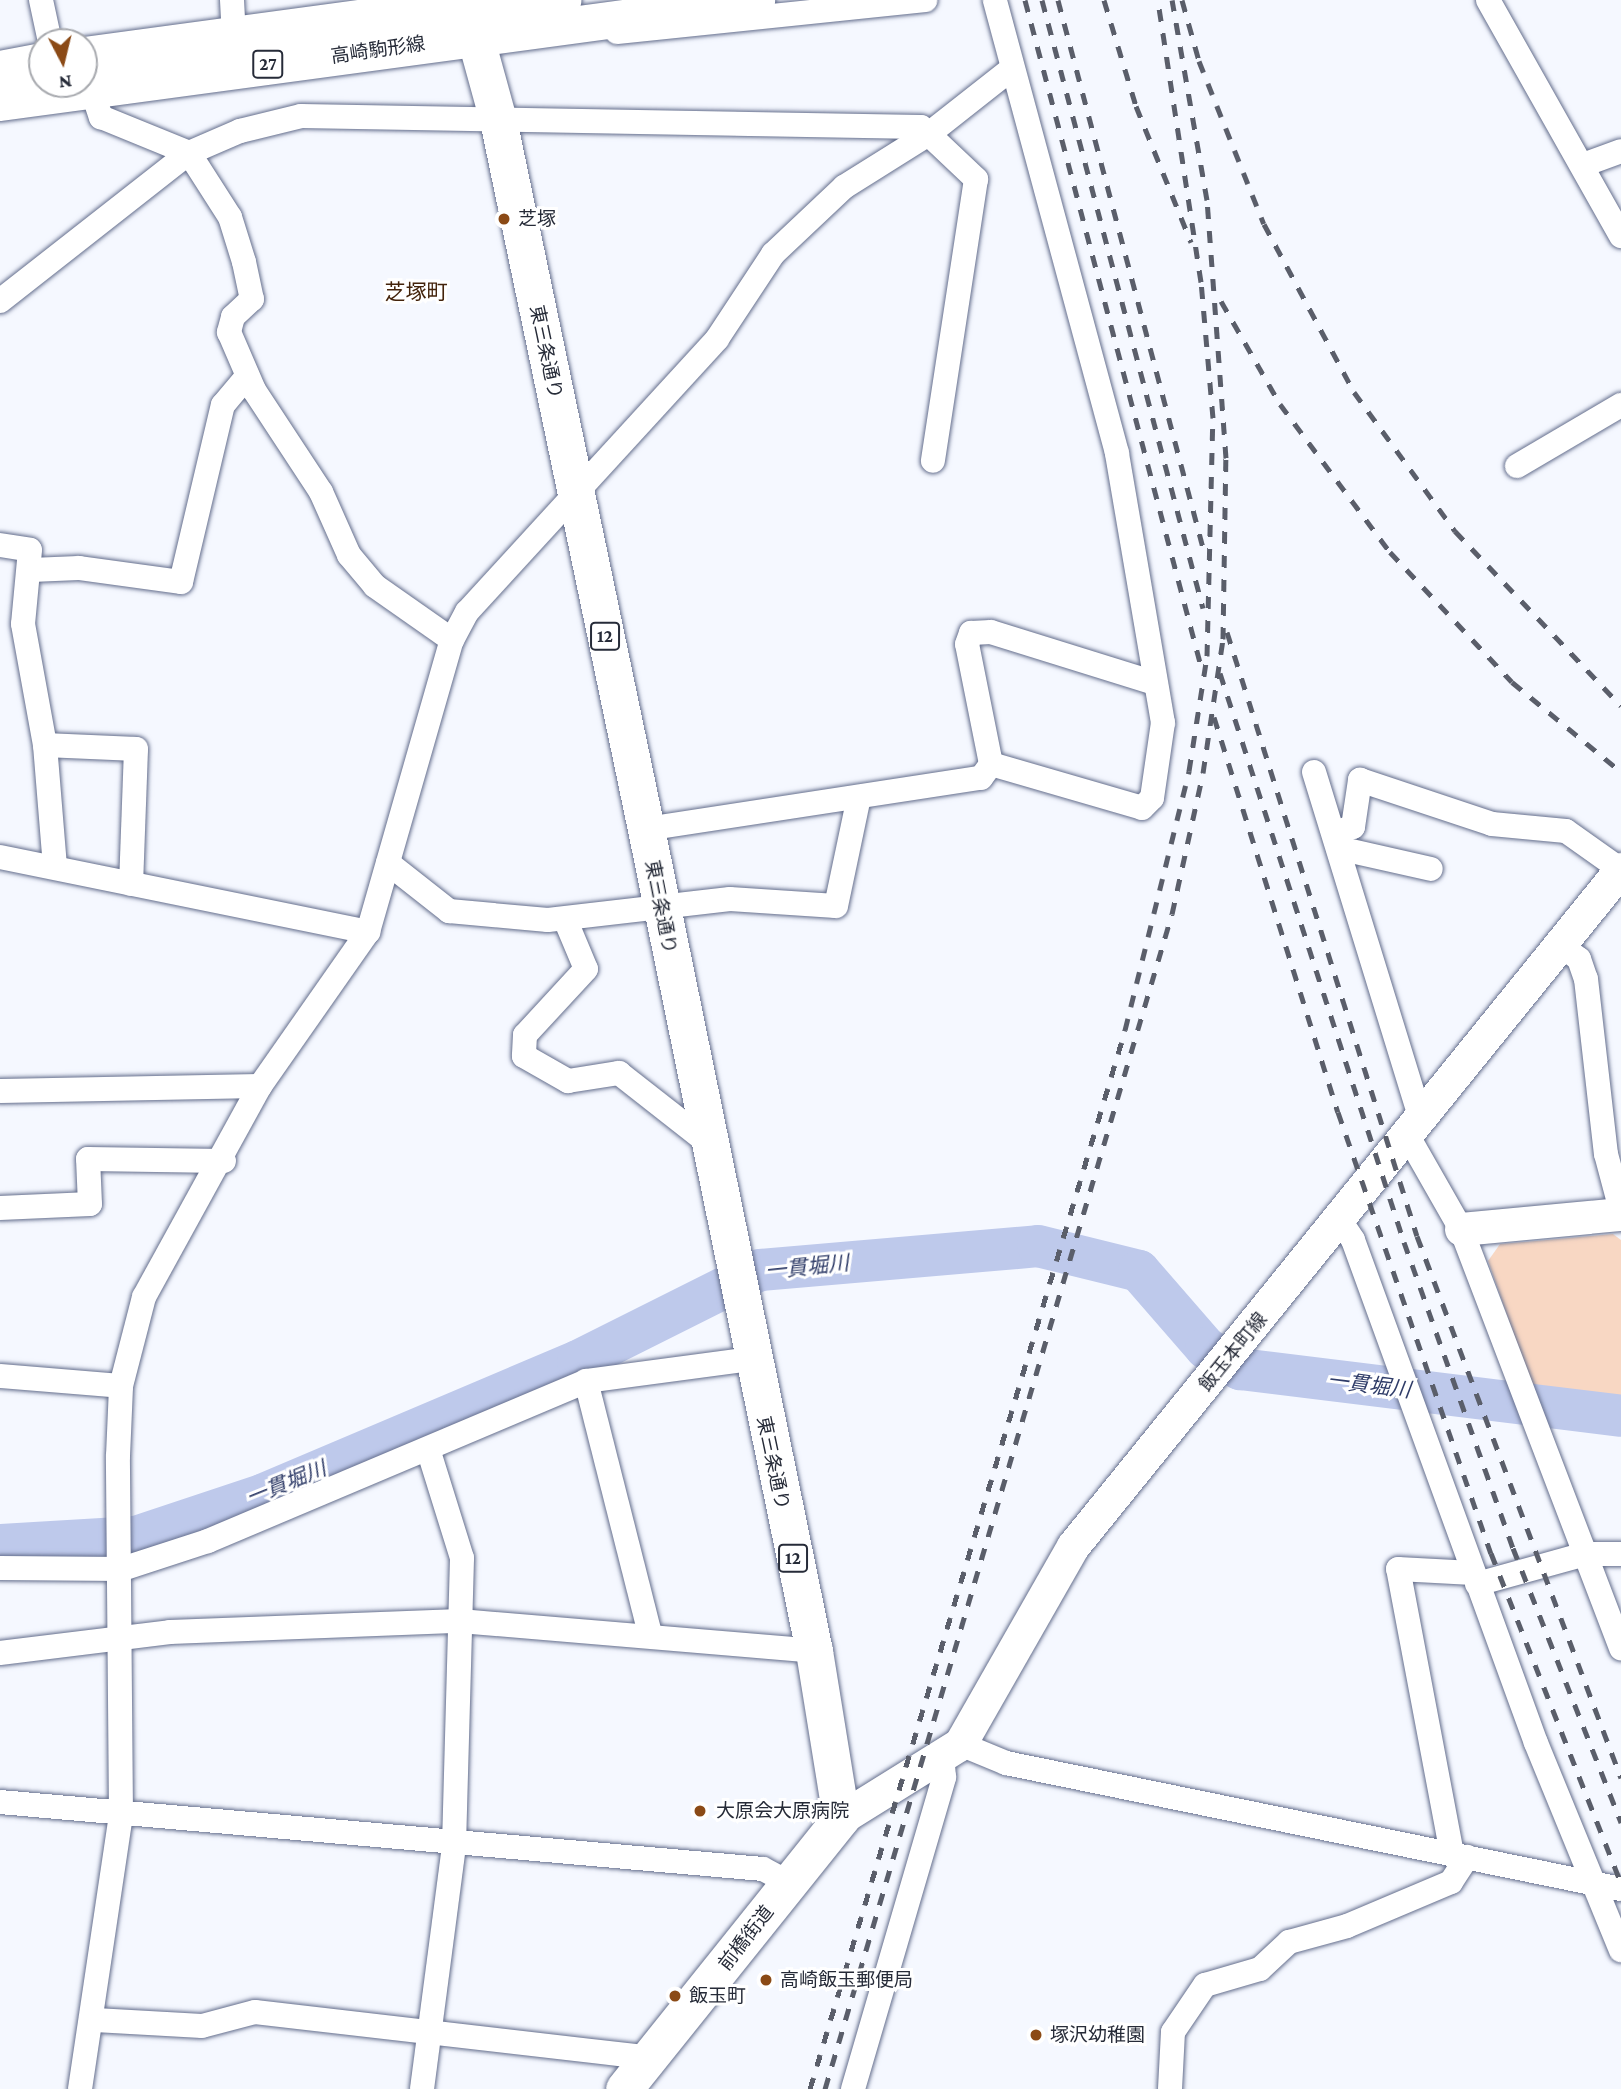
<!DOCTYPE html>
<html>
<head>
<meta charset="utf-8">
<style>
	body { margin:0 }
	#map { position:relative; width:1621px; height:2089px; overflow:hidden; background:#f5f8ff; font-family:"Crimson Pro","Noto Sans JP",serif }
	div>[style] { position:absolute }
	.green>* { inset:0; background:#f8d7c3 }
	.river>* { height:42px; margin:-21px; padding:0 21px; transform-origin:21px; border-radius:21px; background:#bec9eb }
	.roads { filter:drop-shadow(0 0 2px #646e8d) drop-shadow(0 0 2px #646e8d) }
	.street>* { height:24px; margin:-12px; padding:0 12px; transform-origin:12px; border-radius:12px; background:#fff }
	.secondary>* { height:33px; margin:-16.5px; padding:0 16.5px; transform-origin:16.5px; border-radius:16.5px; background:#fff }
	.primary>* { height:37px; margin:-18.5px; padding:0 18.5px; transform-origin:18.5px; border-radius:18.5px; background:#fff }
	.rail>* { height:5px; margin-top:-2.5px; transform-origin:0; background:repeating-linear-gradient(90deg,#5a5e6a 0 12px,transparent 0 24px) }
	.dots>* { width:19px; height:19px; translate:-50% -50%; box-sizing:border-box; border:4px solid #fff; border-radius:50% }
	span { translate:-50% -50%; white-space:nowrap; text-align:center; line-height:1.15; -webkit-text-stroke:6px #fff; paint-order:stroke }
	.shield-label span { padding:2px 5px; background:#fff; border:2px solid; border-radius:5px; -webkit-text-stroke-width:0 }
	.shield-label { font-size:18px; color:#262b38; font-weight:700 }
	.street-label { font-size:19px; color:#262b38 }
	.poi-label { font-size:19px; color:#262b38 }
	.left { translate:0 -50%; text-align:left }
	.neighbourhood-label { font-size:21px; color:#43230b }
	.water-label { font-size:21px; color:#2f3c68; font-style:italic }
	.north { position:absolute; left:28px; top:28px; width:70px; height:70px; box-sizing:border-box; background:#fff; border:2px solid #a8aaaf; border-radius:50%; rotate:173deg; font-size:19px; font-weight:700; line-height:28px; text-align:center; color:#262b38 }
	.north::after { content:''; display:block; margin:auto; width:24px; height:32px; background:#8b4a16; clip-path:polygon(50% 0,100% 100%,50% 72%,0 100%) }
</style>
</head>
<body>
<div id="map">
	<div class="green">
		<i style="clip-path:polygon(1613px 1234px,1621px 1240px,1621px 1401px,1534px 1391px,1488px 1261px,1500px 1244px)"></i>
	</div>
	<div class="river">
		<i style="left:0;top:1545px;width:136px;rotate:-3.4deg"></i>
		<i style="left:136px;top:1537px;width:133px;rotate:-18.4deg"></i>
		<i style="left:262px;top:1495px;width:343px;rotate:-23deg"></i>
		<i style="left:578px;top:1361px;width:203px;rotate:-26.6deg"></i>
		<i style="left:760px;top:1270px;width:279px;rotate:-4.9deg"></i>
		<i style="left:1038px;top:1246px;width:104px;rotate:13.9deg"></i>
		<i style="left:1139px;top:1271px;width:102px;rotate:49deg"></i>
		<i style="left:1206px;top:1348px;width:40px;rotate:32deg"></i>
		<i style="left:1240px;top:1369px;width:384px;rotate:7deg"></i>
	</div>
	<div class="roads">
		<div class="street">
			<i style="left:41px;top:0;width:43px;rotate:77.9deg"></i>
			<i style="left:232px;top:0;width:33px;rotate:87deg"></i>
			<i style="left:1488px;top:0;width:271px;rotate:60.6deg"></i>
			<i style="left:617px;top:32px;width:310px;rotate:-5.9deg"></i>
			<i style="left:91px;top:87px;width:32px;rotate:72deg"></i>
			<i style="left:101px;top:117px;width:95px;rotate:22.2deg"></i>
			<i style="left:189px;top:153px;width:76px;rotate:57.4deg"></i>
			<i style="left:230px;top:217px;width:47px;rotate:72.7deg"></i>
			<i style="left:244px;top:262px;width:38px;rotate:78deg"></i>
			<i style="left:252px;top:299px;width:26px;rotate:137deg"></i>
			<i style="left:233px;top:317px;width:16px;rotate:105deg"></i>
			<i style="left:229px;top:332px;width:63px;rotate:66.7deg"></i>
			<i style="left:254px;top:390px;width:122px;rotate:56.7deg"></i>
			<i style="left:321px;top:492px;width:69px;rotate:66deg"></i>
			<i style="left:349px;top:555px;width:40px;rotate:50deg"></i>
			<i style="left:375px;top:586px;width:94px;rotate:35deg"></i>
			<i style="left:1583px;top:165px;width:40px;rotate:-20.2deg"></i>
			<i style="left:0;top:301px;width:240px;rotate:-38.1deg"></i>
			<i style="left:189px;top:153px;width:56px;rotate:-23.3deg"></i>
			<i style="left:240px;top:131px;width:63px;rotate:-13.8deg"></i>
			<i style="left:301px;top:116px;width:620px;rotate:1.02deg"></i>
			<i style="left:921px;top:127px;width:76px;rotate:43.4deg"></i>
			<i style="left:976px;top:179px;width:285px;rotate:98.7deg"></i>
			<i style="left:1517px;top:466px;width:121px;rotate:-30.4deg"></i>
			<i style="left:0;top:545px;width:30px;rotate:9deg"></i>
			<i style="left:30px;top:550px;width:74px;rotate:95.4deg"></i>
			<i style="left:23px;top:624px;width:123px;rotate:79.7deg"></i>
			<i style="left:45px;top:745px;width:122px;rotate:85.3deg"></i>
			<i style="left:31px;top:570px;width:48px;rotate:-2.4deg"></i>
			<i style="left:79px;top:568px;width:103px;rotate:7.8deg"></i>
			<i style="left:181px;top:582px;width:182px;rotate:-76.7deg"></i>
			<i style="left:223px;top:405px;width:38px;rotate:-50deg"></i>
			<i style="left:45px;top:745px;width:91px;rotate:2.5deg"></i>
			<i style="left:136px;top:749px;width:135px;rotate:92.1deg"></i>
			<i style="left:991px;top:764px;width:157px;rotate:16.2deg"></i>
			<i style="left:1142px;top:808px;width:14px;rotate:-45deg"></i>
			<i style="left:1152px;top:798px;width:76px;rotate:-81.7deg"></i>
			<i style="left:1163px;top:723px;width:274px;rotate:-99.7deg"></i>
			<i style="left:1117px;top:453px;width:469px;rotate:-105.1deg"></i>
			<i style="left:1314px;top:772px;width:366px;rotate:72.9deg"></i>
			<i style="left:646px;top:829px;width:339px;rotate:-8.7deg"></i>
			<i style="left:981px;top:778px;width:17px;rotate:-54deg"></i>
			<i style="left:991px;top:764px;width:122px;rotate:-101.3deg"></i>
			<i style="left:967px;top:644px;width:12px;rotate:-70deg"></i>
			<i style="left:971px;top:633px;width:20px;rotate:-3deg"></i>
			<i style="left:991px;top:632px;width:172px;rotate:17.3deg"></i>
			<i style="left:1334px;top:833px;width:20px;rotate:-18deg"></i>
			<i style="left:1353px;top:827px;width:48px;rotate:-81.5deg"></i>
			<i style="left:1360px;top:780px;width:139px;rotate:18.4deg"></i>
			<i style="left:1492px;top:824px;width:74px;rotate:5.4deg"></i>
			<i style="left:1566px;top:831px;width:67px;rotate:35.3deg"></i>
			<i style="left:1338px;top:848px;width:95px;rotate:12.7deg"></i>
			<i style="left:0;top:857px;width:376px;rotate:11.5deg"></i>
			<i style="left:388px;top:863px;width:78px;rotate:38.2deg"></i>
			<i style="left:449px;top:911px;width:99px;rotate:5.2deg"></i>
			<i style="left:548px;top:920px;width:183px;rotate:-6.6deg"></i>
			<i style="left:730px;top:899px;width:106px;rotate:3.8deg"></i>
			<i style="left:836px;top:906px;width:111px;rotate:-78.1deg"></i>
			<i style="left:565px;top:919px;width:54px;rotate:67.2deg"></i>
			<i style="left:586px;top:969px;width:90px;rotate:132.7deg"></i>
			<i style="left:525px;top:1035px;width:21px;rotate:93deg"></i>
			<i style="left:524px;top:1056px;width:51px;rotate:29.6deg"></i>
			<i style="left:568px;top:1081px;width:52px;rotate:-8.9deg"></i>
			<i style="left:619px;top:1073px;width:112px;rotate:38.1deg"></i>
			<i style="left:1563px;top:947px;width:20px;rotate:37deg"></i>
			<i style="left:1579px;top:959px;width:21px;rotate:71deg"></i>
			<i style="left:1586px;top:979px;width:176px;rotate:83.5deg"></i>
			<i style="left:1606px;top:1154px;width:58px;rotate:75deg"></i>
			<i style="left:0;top:1091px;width:260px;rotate:-1.1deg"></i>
			<i style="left:1409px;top:1138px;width:105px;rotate:60.3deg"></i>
			<i style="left:1461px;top:1229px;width:449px;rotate:69.1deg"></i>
			<i style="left:0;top:1208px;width:90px;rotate:-2.5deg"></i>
			<i style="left:90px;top:1204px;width:45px;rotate:-92.5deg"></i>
			<i style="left:88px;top:1159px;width:136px;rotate:0.8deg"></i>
			<i style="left:1339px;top:1219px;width:25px;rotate:56deg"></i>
			<i style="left:1353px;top:1240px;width:535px;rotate:70.01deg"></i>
			<i style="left:1536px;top:1743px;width:224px;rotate:67.7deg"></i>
			<i style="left:0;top:1376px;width:121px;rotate:4.7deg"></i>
			<i style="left:586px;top:1381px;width:261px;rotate:75.8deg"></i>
			<i style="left:0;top:1568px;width:122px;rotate:0.5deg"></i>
			<i style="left:122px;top:1569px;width:90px;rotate:-18deg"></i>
			<i style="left:208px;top:1541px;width:410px;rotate:-22.9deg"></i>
			<i style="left:586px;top:1381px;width:165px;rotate:-7.6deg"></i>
			<i style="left:1477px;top:1584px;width:112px;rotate:-15.5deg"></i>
			<i style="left:1585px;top:1554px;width:36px"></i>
			<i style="left:0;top:1653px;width:171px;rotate:-7deg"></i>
			<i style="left:170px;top:1632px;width:290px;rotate:-2.2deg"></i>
			<i style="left:460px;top:1621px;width:355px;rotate:4.8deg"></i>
			<i style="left:960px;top:1744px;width:50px;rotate:22.4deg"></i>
			<i style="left:1006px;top:1763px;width:628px;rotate:11.58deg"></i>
			<i style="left:0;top:1802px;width:766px;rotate:5.02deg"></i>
			<i style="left:763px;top:1869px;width:30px;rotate:28deg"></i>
			<i style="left:1452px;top:1854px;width:290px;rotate:-100.7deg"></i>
			<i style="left:1398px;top:1569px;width:75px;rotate:3.1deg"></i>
			<i style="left:95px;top:2020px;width:107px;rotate:3.2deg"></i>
			<i style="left:202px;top:2026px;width:55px;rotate:-14.8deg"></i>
			<i style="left:255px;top:2012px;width:398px;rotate:6.6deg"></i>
			<i style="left:80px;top:2089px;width:278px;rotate:-81.5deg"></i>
			<i style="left:121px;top:1814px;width:358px;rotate:-90.5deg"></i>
			<i style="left:118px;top:1456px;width:70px;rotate:-87.5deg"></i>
			<i style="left:121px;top:1386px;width:92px;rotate:-75.5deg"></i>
			<i style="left:144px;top:1297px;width:241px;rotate:-61.2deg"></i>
			<i style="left:260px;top:1086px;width:188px;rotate:-55deg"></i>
			<i style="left:368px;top:932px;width:304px;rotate:-74deg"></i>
			<i style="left:452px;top:640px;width:32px;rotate:-62deg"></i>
			<i style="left:467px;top:612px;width:370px;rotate:-47.5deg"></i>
			<i style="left:717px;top:339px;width:102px;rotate:-56.6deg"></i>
			<i style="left:773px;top:254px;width:98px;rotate:-43.3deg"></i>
			<i style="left:844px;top:187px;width:102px;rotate:-32.1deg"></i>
			<i style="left:930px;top:133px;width:102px;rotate:-38.2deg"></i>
			<i style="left:422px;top:2089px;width:246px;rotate:-82.5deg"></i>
			<i style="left:454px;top:1845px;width:287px;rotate:-88.4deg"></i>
			<i style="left:462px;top:1558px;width:114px;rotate:-107.3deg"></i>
			<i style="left:853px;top:2089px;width:325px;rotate:-73.7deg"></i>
			<i style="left:944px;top:1777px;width:22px;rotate:-95deg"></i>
			<i style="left:1170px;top:2089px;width:57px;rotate:-87deg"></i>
			<i style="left:1173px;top:2032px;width:57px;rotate:-55.8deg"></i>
			<i style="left:1205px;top:1985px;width:57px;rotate:-16.2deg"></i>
			<i style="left:1260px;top:1969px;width:40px;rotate:-43deg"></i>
			<i style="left:1289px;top:1942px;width:60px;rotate:-15.4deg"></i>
			<i style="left:1347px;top:1926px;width:113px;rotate:-22.9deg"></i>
			<i style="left:1451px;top:1882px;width:30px;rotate:-57deg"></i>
		</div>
		<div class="secondary">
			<i style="left:1461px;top:1229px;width:161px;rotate:-5.4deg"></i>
			<i style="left:841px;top:1818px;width:140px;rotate:-31.9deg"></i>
			<i style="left:960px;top:1744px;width:228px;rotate:-60.3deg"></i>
			<i style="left:1073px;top:1546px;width:871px;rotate:-51.01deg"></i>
		</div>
		<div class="primary">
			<i style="left:465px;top:0;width:124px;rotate:74.6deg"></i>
			<i style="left:498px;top:120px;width:724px;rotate:78.21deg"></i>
			<i style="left:646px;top:829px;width:839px;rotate:78.45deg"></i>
			<i style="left:814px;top:1651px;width:169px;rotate:80.8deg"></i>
			<i style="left:841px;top:1818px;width:347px;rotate:128.7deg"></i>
			<i style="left:84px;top:55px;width:306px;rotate:-7.7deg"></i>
			<i style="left:387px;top:14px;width:176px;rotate:-4.6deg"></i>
			<i style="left:0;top:69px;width:43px;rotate:-10.8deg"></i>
			<i style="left:0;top:102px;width:763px;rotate:-7.68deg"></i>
		</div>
	</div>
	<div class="rail">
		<i style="left:1025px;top:0;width:689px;rotate:75.2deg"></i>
		<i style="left:1042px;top:0;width:629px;rotate:75.17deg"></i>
		<i style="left:1058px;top:0;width:574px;rotate:75.17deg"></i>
		<i style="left:1104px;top:0;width:111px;rotate:73.2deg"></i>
		<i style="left:1136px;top:106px;width:147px;rotate:68deg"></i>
		<i style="left:1182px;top:0;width:63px;rotate:74.4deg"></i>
		<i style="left:1199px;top:61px;width:175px;rotate:68.3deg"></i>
		<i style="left:1264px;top:224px;width:191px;rotate:61.8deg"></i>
		<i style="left:1354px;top:392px;width:172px;rotate:54deg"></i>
		<i style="left:1455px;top:531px;width:241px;rotate:46.5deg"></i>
		<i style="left:1221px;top:301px;width:119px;rotate:60.2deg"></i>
		<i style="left:1280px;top:404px;width:184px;rotate:53.4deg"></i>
		<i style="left:1390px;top:552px;width:178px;rotate:46.8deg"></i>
		<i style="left:1512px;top:682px;width:141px;rotate:39.5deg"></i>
		<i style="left:1227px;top:632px;width:633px;rotate:72.54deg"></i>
		<i style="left:1417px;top:1236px;width:579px;rotate:69.37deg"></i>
		<i style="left:1220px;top:673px;width:598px;rotate:72.08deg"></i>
		<i style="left:1404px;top:1242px;width:325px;rotate:70.4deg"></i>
		<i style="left:1513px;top:1548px;width:295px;rotate:68.5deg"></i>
		<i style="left:1214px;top:717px;width:414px;rotate:72.6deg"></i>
		<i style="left:1338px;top:1112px;width:467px;rotate:70.9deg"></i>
		<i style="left:1491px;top:1553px;width:355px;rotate:68.5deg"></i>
		<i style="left:810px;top:2089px;width:1105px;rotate:-73.43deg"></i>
		<i style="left:1125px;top:1030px;width:267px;rotate:-76.1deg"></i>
		<i style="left:1189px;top:771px;width:116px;rotate:-81.1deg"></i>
		<i style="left:1207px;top:656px;width:238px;rotate:-88.6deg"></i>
		<i style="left:1213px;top:418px;width:137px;rotate:-95deg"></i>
		<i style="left:1201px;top:282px;width:285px;rotate:-98.7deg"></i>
		<i style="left:825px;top:2089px;width:1225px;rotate:-73.55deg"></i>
		<i style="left:1172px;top:914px;width:144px;rotate:-77.6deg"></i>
		<i style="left:1203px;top:773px;width:135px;rotate:-81.5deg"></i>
		<i style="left:1223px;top:639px;width:181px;rotate:-89.1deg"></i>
		<i style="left:1226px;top:458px;width:259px;rotate:-94.2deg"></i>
		<i style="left:1207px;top:200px;width:203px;rotate:-99.9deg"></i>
	</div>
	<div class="dots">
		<i style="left:504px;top:219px;background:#8b4a16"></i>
		<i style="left:700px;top:1811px;background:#8b4a16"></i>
		<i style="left:766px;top:1980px;background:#8b4a16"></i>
		<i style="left:675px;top:1996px;background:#8b4a16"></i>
		<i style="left:1036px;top:2035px;background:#8b4a16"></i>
	</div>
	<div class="shield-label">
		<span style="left:268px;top:64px">27</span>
		<span style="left:605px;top:636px">12</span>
		<span style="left:793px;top:1558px">12</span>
	</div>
	<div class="street-label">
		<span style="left:378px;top:50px;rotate:-8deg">高崎駒形線</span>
		<span style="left:546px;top:352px;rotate:78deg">東三条通り</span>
		<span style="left:661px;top:907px;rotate:79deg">東三条通り</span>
		<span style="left:1233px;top:1352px;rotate:-51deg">飯玉本町線</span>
		<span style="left:773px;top:1463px;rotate:78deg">東三条通り</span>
		<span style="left:746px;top:1938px;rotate:-52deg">前橋街道</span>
	</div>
	<div class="poi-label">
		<span class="left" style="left:518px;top:219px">芝塚</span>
		<span class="left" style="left:716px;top:1811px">大原会大原病院</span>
		<span class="left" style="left:780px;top:1980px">高崎飯玉郵便局</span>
		<span class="left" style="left:689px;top:1996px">飯玉町</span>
		<span class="left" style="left:1050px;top:2035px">塚沢幼稚園</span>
	</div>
	<div class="neighbourhood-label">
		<span style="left:416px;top:292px">芝塚町</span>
	</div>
	<div class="water-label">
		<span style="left:807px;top:1267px;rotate:-6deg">一貫堀川</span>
		<span style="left:1369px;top:1385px;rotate:7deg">一貫堀川</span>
		<span style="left:286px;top:1483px;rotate:-22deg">一貫堀川</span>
	</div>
	<div class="north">N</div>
</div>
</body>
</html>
